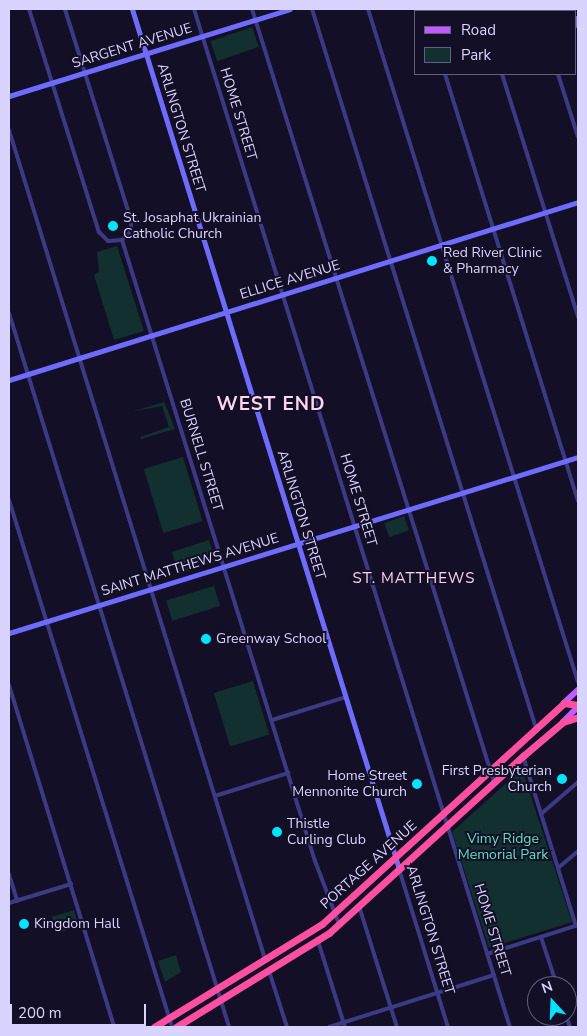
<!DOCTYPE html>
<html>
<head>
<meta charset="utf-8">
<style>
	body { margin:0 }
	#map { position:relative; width:587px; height:1036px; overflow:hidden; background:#130f26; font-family:"Nunito Sans",sans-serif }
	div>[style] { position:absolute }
	.green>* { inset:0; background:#12302f; transform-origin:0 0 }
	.street>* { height:4px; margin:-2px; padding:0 2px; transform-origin:2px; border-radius:2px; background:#3d3a85 }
	.secondary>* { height:5px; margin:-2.5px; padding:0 2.5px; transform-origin:2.5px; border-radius:2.5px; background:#6f6bff }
	.primary>* { height:5.5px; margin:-2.75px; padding:0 2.75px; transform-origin:2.75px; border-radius:2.75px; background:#c25bff }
	.highway>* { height:7px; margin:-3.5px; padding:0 3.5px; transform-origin:3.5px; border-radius:3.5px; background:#ff4fa3 }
	.dots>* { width:14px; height:14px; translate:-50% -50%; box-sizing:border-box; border:2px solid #130f26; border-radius:50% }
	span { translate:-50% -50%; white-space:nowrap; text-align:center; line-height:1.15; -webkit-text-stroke:4px #130f26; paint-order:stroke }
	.street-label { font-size:14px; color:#d9d4ff }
	.poi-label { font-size:14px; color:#d9d4ff }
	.left { translate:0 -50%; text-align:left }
	.right { translate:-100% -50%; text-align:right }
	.park-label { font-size:14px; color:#5fe0c0 }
	.neighbourhood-label { font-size:15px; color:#ffd6f0; letter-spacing:1px }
	.district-label { font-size:19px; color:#ffd6f0; font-weight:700; letter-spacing:1px }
	.frame { position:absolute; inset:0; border:10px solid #d9d4ff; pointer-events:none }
	.legend { position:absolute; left:414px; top:10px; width:162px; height:65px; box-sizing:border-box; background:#130f26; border:1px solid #625e7d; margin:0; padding:6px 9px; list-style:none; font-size:15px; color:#d9d4ff }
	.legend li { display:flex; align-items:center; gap:10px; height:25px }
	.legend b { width:25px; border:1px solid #625e7d }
	.north { position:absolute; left:527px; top:976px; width:50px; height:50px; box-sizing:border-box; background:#130f26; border:1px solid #625e7d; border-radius:50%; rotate:340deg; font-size:14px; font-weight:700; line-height:20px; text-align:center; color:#d9d4ff }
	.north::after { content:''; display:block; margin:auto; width:18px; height:22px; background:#00e5ff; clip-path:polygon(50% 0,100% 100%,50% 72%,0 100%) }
	.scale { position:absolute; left:10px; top:1004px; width:136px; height:22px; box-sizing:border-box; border:2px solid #d9d4ff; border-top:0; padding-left:6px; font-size:15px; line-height:18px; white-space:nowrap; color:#d9d4ff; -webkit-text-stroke:4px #130f26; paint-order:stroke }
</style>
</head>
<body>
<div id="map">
	<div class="green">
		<i style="left:252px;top:27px;width:21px;height:44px;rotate:71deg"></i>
		<i style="clip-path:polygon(117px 246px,144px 331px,114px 340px,94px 275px,99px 271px,97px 252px)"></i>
		<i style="clip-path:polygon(160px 391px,175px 429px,141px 439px,140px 437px,169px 427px,162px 406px,131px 412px,164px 402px)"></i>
		<i style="left:183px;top:457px;width:67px;height:41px;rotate:73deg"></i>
		<i style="left:404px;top:516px;width:15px;height:21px;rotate:70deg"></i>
		<i style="left:209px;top:540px;width:23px;height:39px;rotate:72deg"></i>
		<i style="left:214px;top:586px;width:21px;height:50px;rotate:73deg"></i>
		<i style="left:253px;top:681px;width:56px;height:41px;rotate:73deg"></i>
		<i style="clip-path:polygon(522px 769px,572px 922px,489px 948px,452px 832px)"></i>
		<i style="left:74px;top:910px;width:17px;height:23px;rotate:73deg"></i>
		<i style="clip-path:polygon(176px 955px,181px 972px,165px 982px,158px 961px)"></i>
	</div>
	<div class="street">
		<i style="left:29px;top:9px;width:234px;rotate:72.6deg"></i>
		<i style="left:99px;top:232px;width:13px;rotate:45deg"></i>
		<i style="left:108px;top:241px;width:14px;rotate:-4deg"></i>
		<i style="left:122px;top:240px;width:13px;rotate:-45deg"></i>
		<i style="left:131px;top:231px;width:11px;rotate:-90deg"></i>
		<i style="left:131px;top:220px;width:221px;rotate:-107.4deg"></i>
		<i style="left:194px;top:9px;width:1066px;rotate:72.76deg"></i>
		<i style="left:252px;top:9px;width:810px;rotate:72.62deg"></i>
		<i style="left:312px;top:9px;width:753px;rotate:72.7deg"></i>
		<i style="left:368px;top:9px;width:705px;rotate:72.67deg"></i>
		<i style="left:425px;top:9px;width:2px;rotate:90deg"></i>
		<i style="left:482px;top:9px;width:2px;rotate:90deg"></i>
		<i style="left:538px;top:9px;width:2px;rotate:63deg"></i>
		<i style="left:445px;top:74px;width:447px;rotate:72.7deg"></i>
		<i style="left:502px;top:74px;width:255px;rotate:72.6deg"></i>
		<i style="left:558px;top:74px;width:66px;rotate:72.4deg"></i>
		<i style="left:9px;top:130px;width:868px;rotate:72.84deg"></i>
		<i style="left:122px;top:240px;width:650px;rotate:72.74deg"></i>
		<i style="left:315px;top:861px;width:67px;rotate:69.1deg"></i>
		<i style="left:9px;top:313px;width:747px;rotate:72.87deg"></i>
		<i style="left:9px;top:500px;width:552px;rotate:72.81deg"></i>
		<i style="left:9px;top:685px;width:358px;rotate:72.9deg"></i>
		<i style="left:272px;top:720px;width:77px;rotate:-17.3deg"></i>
		<i style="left:523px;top:756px;width:178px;rotate:72.7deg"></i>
		<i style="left:215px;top:796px;width:77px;rotate:-17.5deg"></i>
		<i style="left:541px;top:814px;width:49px;rotate:-40.9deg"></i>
		<i style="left:558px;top:868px;width:26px;rotate:-40deg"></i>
		<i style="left:399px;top:869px;width:165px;rotate:72.8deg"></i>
		<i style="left:9px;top:874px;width:28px;rotate:73deg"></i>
		<i style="left:9px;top:903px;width:65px;rotate:-17deg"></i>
		<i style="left:359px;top:906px;width:127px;rotate:72.6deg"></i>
		<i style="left:541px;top:937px;width:52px;rotate:71.9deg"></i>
		<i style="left:318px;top:941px;width:90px;rotate:72.6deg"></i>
		<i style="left:487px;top:954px;width:96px;rotate:-17.7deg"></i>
		<i style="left:269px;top:971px;width:59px;rotate:72.2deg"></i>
		<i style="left:566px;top:1016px;width:12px;rotate:70deg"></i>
		<i style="left:329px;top:1027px;width:173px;rotate:-17.5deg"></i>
	</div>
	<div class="secondary">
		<i style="left:132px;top:9px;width:900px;rotate:72.75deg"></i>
		<i style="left:573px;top:9px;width:2px;rotate:90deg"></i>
		<i style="left:576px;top:18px;width:8px;rotate:76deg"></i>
		<i style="left:9px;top:96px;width:294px;rotate:-17.2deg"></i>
		<i style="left:9px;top:380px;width:596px;rotate:-17.37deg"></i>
		<i style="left:9px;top:633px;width:596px;rotate:-17.19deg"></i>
	</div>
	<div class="primary">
		<i style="left:564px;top:703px;width:19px;rotate:-43deg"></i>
		<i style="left:563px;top:722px;width:21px;rotate:-45deg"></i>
	</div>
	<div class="highway">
		<i style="left:154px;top:1027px;width:197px;rotate:-31.5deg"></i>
		<i style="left:322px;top:924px;width:328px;rotate:-42.4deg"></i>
		<i style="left:564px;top:703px;width:14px;rotate:8deg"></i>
		<i style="left:176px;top:1027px;width:180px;rotate:-31.6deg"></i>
		<i style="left:329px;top:933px;width:263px;rotate:-42.4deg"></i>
		<i style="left:523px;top:756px;width:52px;rotate:-40.4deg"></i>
		<i style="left:563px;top:722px;width:16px;rotate:-18deg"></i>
	</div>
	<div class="dots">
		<i style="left:113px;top:226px;background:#00e5ff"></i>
		<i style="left:432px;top:261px;background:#00e5ff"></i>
		<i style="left:206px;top:639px;background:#00e5ff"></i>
		<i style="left:562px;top:779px;background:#00e5ff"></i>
		<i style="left:417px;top:784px;background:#00e5ff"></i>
		<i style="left:277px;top:832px;background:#00e5ff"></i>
		<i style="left:24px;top:924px;background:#00e5ff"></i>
	</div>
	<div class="street-label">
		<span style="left:132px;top:46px;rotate:-17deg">SARGENT AVENUE</span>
		<span style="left:238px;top:114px;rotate:73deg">HOME STREET</span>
		<span style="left:181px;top:128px;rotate:73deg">ARLINGTON STREET</span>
		<span style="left:290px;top:280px;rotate:-17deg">ELLICE AVENUE</span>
		<span style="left:201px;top:455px;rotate:73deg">BURNELL STREET</span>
		<span style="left:358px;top:500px;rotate:73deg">HOME STREET</span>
		<span style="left:301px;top:515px;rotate:73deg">ARLINGTON STREET</span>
		<span style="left:190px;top:565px;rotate:-17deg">SAINT MATTHEWS AVENUE</span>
		<span style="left:369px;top:865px;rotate:-42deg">PORTAGE AVENUE</span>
		<span style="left:430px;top:930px;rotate:73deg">ARLINGTON STREET</span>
		<span style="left:492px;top:930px;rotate:73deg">HOME STREET</span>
	</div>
	<div class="poi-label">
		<span class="left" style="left:123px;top:226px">St. Josaphat Ukrainian<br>Catholic Church</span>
		<span class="left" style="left:443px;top:261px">Red River Clinic<br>&amp; Pharmacy</span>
		<span class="left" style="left:216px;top:639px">Greenway School</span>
		<span class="right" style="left:552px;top:779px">First Presbyterian<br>Church</span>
		<span class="right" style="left:407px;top:784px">Home Street<br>Mennonite Church</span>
		<span class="left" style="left:287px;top:832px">Thistle<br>Curling Club</span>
		<span class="left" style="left:34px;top:924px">Kingdom Hall</span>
	</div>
	<div class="park-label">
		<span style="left:503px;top:847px">Vimy Ridge<br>Memorial Park</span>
	</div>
	<div class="neighbourhood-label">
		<span style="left:414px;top:579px">ST. MATTHEWS</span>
	</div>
	<div class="district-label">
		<span style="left:271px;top:405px">WEST END</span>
	</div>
	<div class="frame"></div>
	<ul class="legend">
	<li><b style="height:6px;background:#c25bff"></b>Road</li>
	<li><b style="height:14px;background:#12302f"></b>Park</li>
	</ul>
	<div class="north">N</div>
	<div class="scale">200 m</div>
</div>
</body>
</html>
